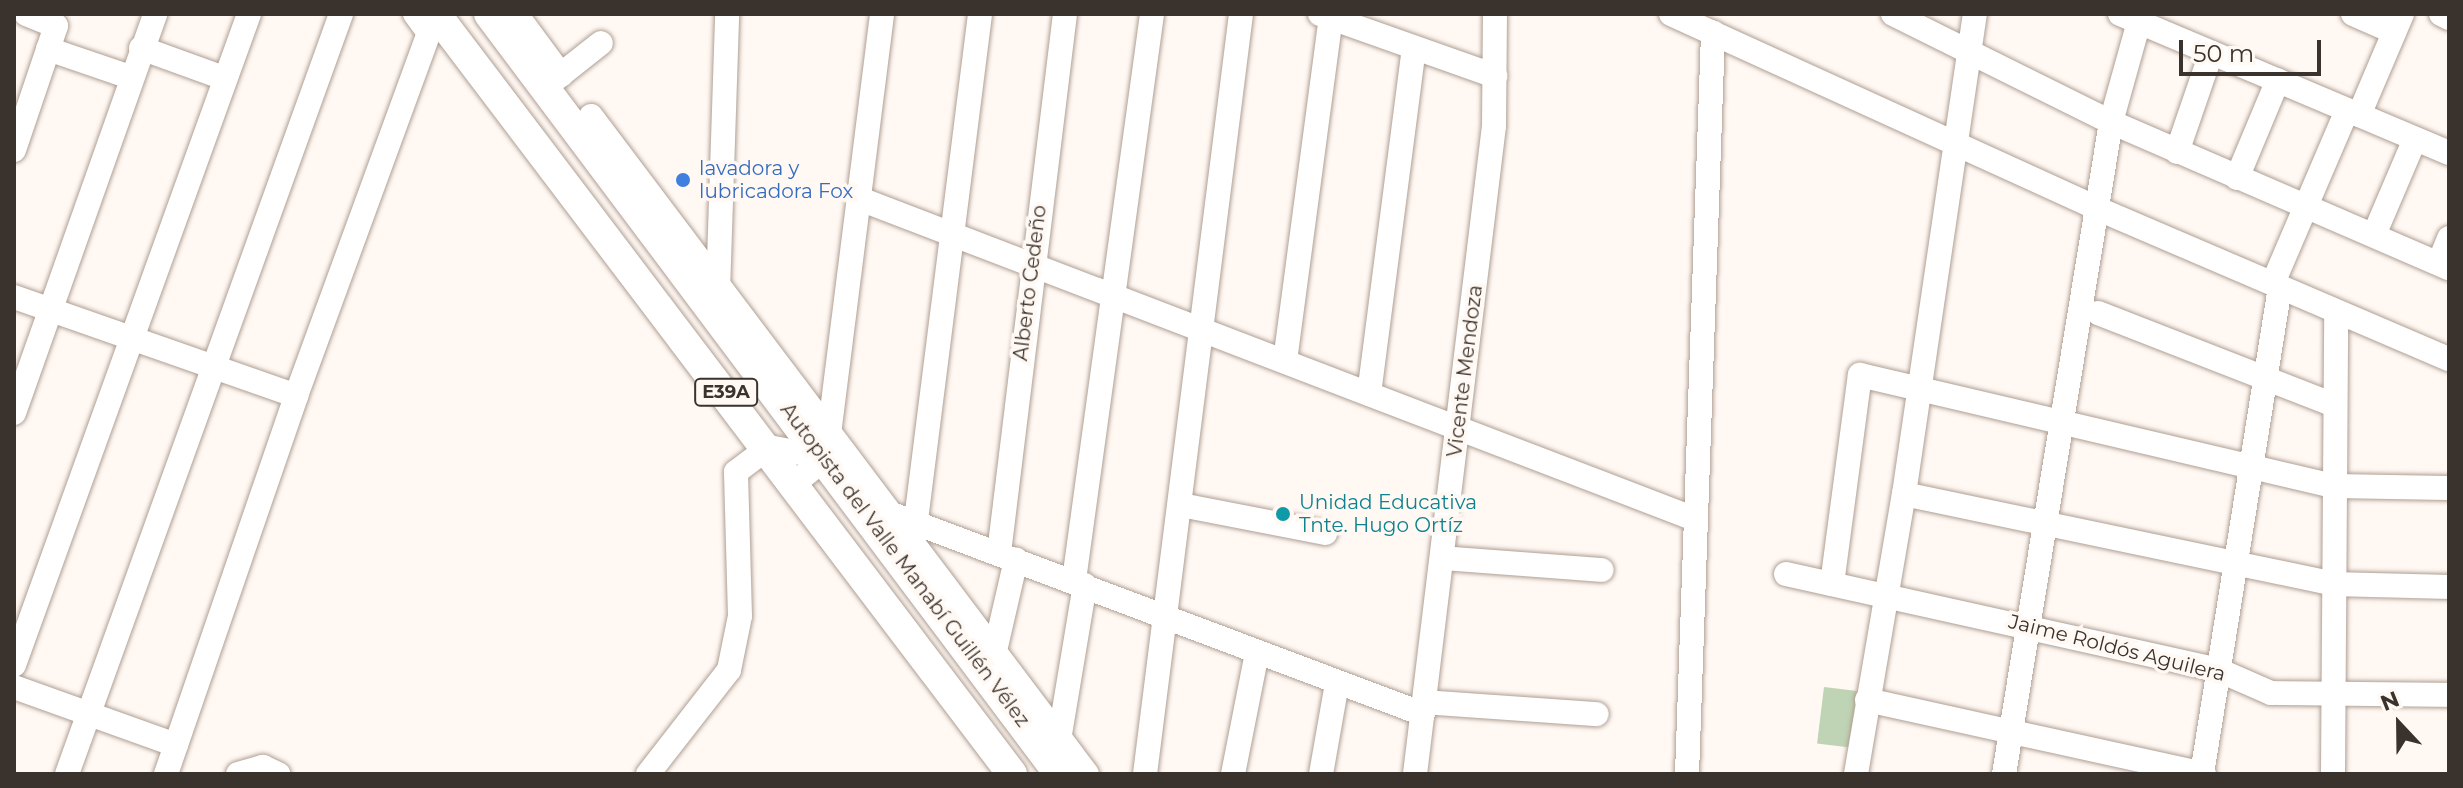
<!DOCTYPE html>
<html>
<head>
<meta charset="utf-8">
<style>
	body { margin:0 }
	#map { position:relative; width:2463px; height:788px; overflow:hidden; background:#fff8f3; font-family:Montserrat,sans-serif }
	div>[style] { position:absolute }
	.green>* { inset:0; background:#bfd4b4; transform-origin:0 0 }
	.roads { filter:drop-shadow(0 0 2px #af9f93) drop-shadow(0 0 2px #af9f93) }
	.minor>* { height:24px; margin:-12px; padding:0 12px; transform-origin:12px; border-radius:12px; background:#fff }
	.major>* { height:30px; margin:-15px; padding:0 15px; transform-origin:15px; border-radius:15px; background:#fff }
	.dots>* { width:22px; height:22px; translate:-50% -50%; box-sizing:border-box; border:4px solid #fff8f3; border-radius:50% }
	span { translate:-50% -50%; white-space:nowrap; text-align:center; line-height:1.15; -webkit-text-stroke:7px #fff8f3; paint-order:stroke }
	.shield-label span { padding:2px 6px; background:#fff8f3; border:2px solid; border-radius:6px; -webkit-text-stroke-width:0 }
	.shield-label { font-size:18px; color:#39322d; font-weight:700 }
	.shop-label { font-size:20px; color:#366cbe }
	.left { translate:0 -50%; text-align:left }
	.street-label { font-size:20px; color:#39322d }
	.culture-label { font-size:20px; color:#0d838f }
	.frame { position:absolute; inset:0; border:16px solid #39322d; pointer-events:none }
	.north { position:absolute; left:2359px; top:684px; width:80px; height:80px; -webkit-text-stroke:6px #fff8f3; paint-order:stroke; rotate:338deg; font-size:22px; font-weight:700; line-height:32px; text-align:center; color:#39322d }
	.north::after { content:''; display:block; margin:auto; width:28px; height:36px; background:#39322d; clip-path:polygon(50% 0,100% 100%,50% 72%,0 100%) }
	.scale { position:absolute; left:2179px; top:40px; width:142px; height:36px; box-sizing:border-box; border:4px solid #39322d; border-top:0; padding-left:10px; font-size:24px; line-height:28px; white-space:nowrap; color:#39322d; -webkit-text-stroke:6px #fff8f3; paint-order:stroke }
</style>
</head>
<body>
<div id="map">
	<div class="green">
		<i style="left:1824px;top:687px;width:33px;height:57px;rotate:7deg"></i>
	</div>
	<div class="roads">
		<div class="minor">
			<i style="left:516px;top:14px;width:76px;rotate:53.6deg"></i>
			<i style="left:1320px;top:14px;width:186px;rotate:19.5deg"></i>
			<i style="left:1671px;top:14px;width:467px;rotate:24.5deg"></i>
			<i style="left:2096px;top:208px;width:384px;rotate:23.2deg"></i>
			<i style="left:1893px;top:14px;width:243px;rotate:26.4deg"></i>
			<i style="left:2111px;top:122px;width:368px;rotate:23.4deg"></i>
			<i style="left:2120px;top:14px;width:357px;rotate:22.9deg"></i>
			<i style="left:2353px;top:14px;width:45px;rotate:23.7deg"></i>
			<i style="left:2441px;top:14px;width:9px;rotate:27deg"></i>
			<i style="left:141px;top:48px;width:88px;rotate:19.9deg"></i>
			<i style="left:48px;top:49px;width:87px;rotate:18.9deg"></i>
			<i style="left:549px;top:84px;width:66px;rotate:-38.3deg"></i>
			<i style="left:2359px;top:115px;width:110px;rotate:-66.9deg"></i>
			<i style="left:591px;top:116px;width:824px;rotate:52.99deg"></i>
			<i style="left:14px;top:150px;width:131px;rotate:-71.3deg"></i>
			<i style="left:56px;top:26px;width:32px;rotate:-158deg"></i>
			<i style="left:2177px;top:152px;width:105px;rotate:-71deg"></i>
			<i style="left:2237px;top:178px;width:106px;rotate:-67.3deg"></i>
			<i style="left:860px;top:199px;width:894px;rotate:20.97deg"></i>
			<i style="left:2374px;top:235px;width:104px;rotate:-66.9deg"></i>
			<i style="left:2439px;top:263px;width:27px;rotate:-68deg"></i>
			<i style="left:2273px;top:283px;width:188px;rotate:-66.8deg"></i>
			<i style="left:718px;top:291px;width:277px;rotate:-88.1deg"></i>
			<i style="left:14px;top:297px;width:299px;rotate:19.3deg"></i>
			<i style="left:2098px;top:313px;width:253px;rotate:21.3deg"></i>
			<i style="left:1285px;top:361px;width:346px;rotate:-82.4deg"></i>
			<i style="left:1369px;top:394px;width:349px;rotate:-82.6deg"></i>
			<i style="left:14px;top:413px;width:423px;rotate:-70.5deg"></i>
			<i style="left:796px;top:482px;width:38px;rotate:-39deg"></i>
			<i style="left:826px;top:458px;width:448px;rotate:-82.8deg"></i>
			<i style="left:1904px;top:494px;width:439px;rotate:11.8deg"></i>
			<i style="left:2334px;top:584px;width:115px;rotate:1.5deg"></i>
			<i style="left:1181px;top:505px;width:147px;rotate:11deg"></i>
			<i style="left:897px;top:516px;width:562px;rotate:20.63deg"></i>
			<i style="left:914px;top:536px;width:526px;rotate:-82.79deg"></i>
			<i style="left:999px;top:553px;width:543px;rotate:-83.02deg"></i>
			<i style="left:1442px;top:558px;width:160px;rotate:4.3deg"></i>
			<i style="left:1786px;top:574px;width:440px;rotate:12.5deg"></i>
			<i style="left:2216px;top:669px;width:60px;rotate:23.6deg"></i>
			<i style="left:2271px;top:693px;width:178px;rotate:0.6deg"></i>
			<i style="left:1074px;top:580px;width:571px;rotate:-82.15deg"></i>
			<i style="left:1832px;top:584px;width:211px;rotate:-82.4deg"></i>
			<i style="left:1860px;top:375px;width:486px;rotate:13.2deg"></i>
			<i style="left:2333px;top:486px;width:116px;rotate:1deg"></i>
			<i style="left:994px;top:655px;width:98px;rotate:-77deg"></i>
			<i style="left:14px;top:665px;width:692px;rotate:-70.15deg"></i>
			<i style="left:14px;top:687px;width:172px;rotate:19.7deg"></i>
			<i style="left:1867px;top:700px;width:345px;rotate:12.4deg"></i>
			<i style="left:1424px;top:702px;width:173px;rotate:4deg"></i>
			<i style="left:1060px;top:734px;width:151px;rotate:-80.5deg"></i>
			<i style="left:67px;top:774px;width:808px;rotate:-70.17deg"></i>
			<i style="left:166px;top:774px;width:400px;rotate:-71deg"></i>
			<i style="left:296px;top:396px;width:387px;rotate:-69.9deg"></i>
			<i style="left:429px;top:33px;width:24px;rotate:-126deg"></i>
			<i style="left:238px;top:774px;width:26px;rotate:-16deg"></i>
			<i style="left:263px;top:767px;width:17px;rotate:25deg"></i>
			<i style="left:648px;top:774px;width:132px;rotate:-52.1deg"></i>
			<i style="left:729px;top:670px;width:55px;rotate:-78.5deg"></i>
			<i style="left:740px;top:616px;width:144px;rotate:-91.6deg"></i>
			<i style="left:736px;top:472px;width:41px;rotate:-37.1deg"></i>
			<i style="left:769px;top:447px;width:58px;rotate:10.9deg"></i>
			<i style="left:1145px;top:774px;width:766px;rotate:-82.8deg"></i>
			<i style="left:1233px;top:774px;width:123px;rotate:-78.8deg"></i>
			<i style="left:1321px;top:774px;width:92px;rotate:-80deg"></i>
			<i style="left:1415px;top:774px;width:653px;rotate:-83.05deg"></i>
			<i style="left:1494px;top:126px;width:112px;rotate:-89.5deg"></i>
			<i style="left:1687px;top:774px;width:742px;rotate:-87.99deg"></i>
			<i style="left:1856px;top:774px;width:284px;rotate:-80.3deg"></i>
			<i style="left:1904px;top:494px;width:485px;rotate:-81.6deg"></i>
			<i style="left:2004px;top:774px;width:661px;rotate:-80.68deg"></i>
			<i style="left:2111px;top:122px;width:104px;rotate:-74.4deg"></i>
			<i style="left:2202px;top:774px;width:493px;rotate:-80.9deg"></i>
			<i style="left:2333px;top:774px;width:462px;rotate:-89.6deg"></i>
		</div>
		<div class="major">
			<i style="left:436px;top:14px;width:954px;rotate:52.84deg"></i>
			<i style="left:489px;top:14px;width:950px;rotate:53.13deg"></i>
		</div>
	</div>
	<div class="dots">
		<i style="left:683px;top:180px;background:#3f7fe0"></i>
		<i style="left:1283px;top:514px;background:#0f9aa8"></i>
	</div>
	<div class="shield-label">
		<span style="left:726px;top:392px">E39A</span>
	</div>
	<div class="shop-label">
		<span class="left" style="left:699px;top:180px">lavadora y<br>lubricadora Fox</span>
	</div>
	<div class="street-label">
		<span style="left:1030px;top:283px;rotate:-83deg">Alberto Cedeño</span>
		<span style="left:1465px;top:371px;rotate:-83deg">Vicente Mendoza</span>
		<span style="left:905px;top:565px;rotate:53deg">Autopista del Valle Manabí Guillén Vélez</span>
		<span style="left:2117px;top:648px;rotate:14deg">Jaime Roldós Aguilera</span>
	</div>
	<div class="culture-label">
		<span class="left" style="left:1299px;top:514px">Unidad Educativa<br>Tnte. Hugo Ortíz</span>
	</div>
	<div class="frame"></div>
	<div class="north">N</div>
	<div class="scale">50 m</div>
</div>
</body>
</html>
